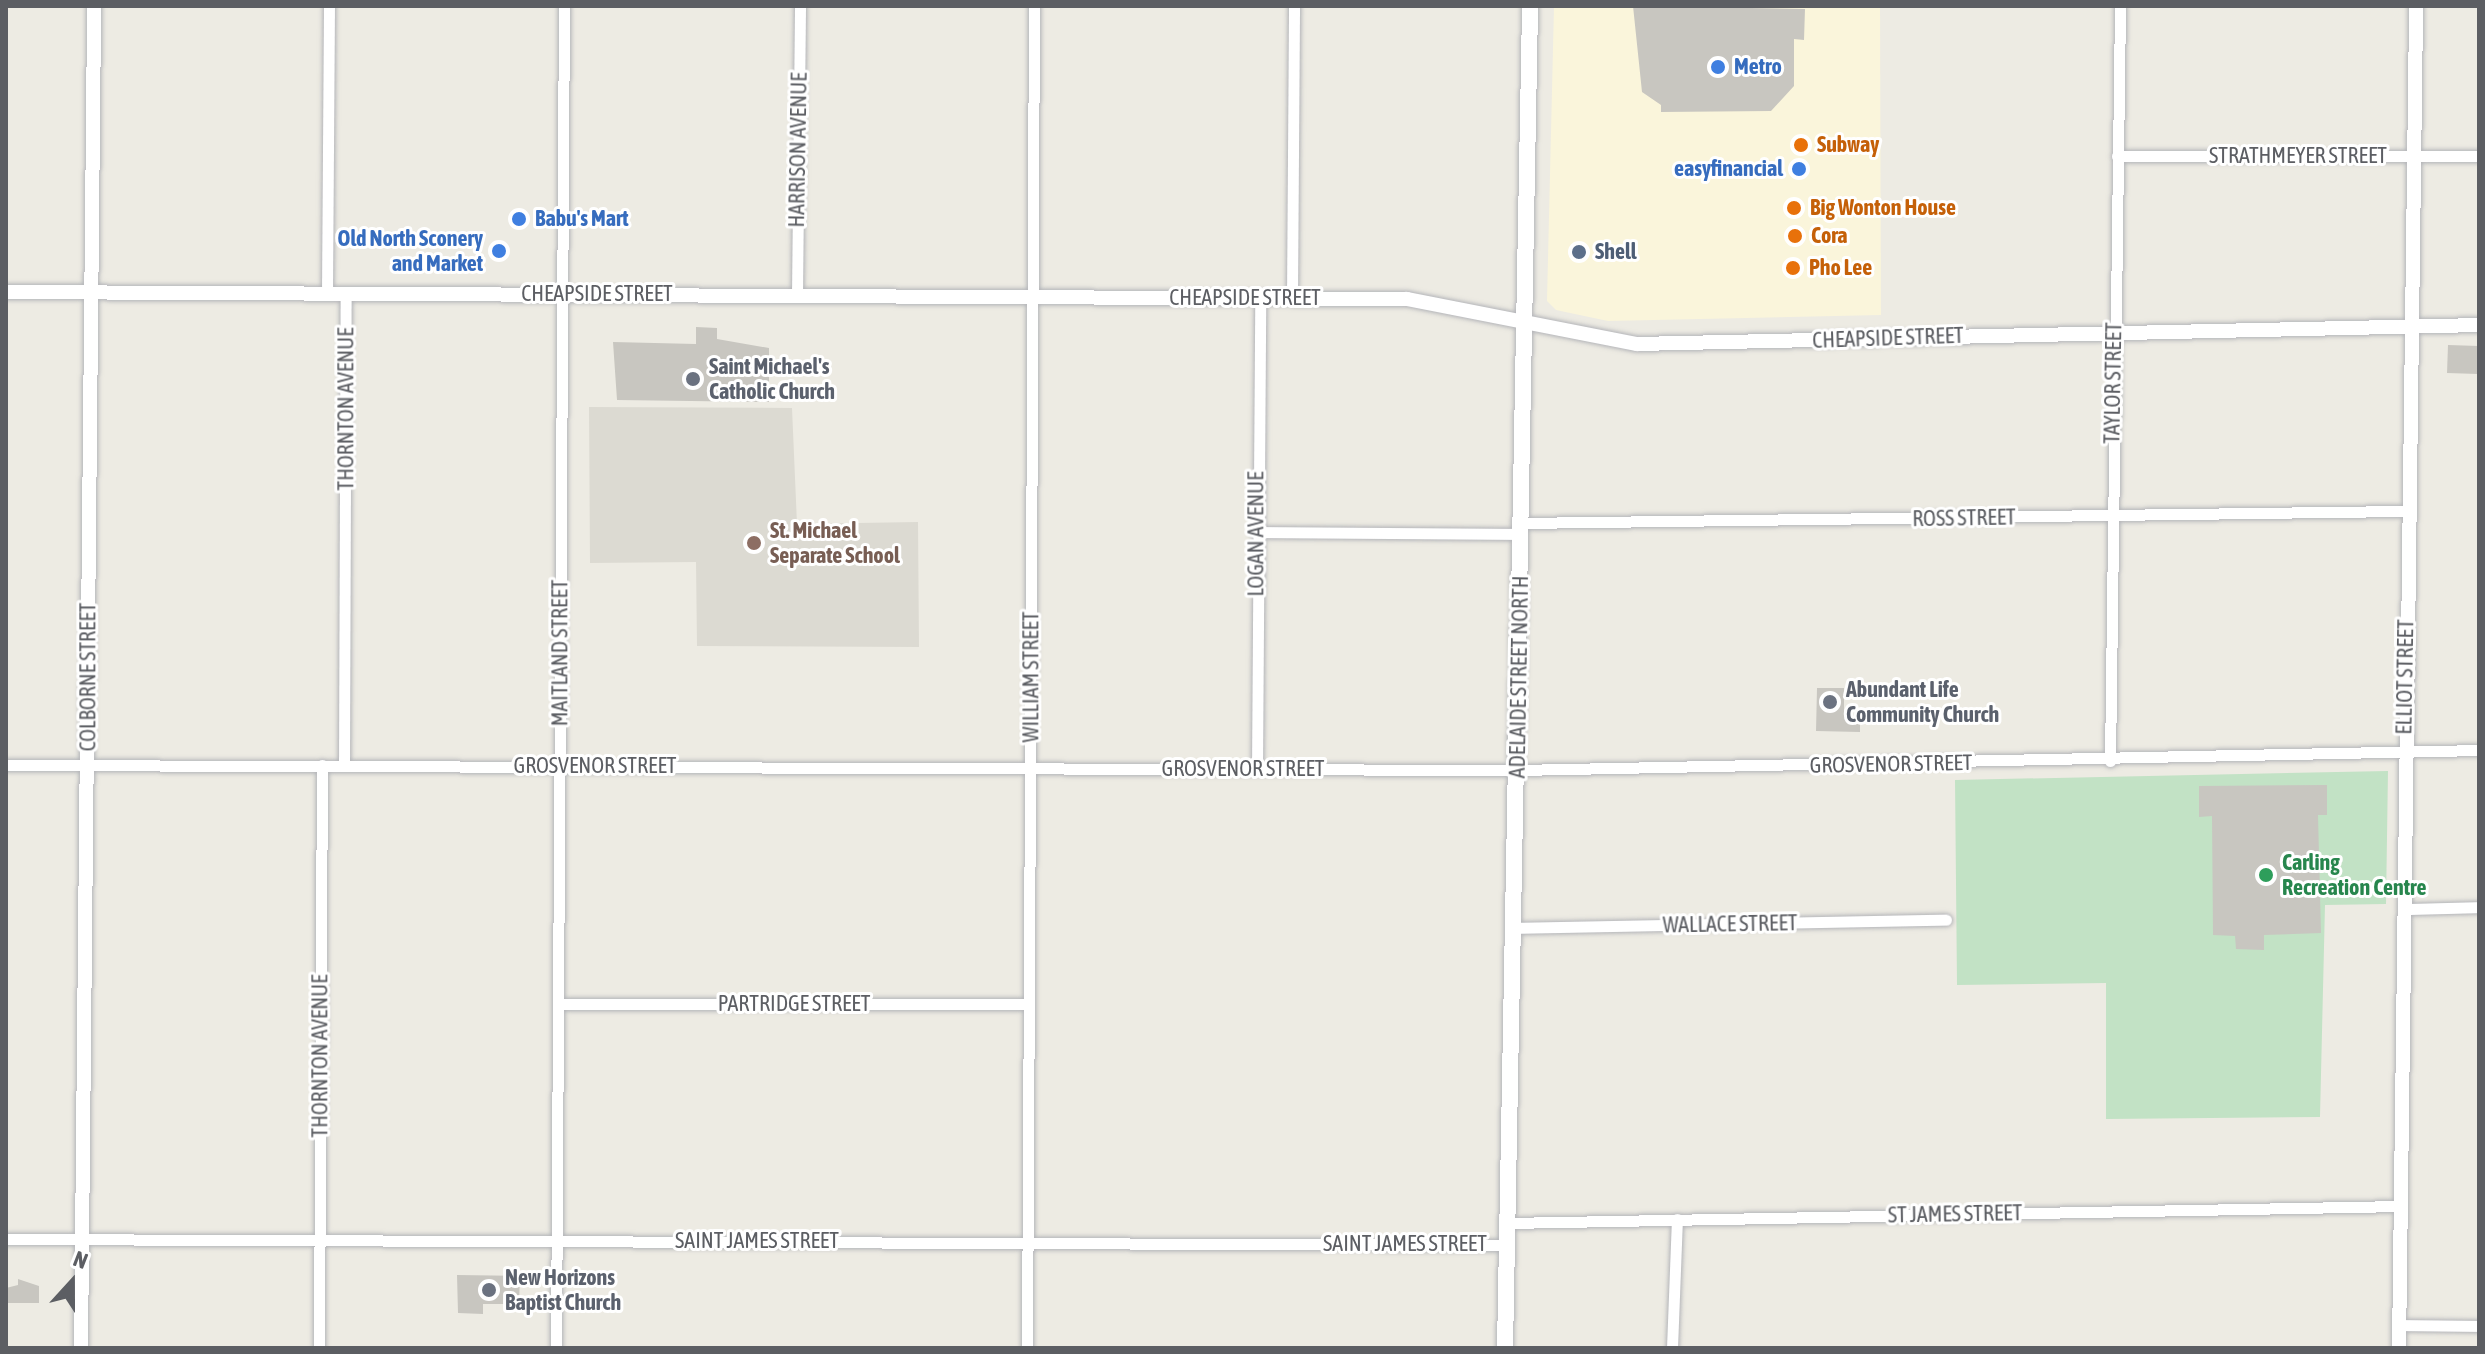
<!DOCTYPE html>
<html>
<head>
<meta charset="utf-8">
<style>
	body { margin:0 }
	#map { position:relative; width:2485px; height:1354px; overflow:hidden; background:#edebe3; font-family:"Asap Condensed",sans-serif }
	div>[style] { position:absolute }
	.commercial>* { inset:0; background:#faf5db }
	.education>* { inset:0; background:#dcdad2 }
	.green>* { inset:0; background:#c2e2c5 }
	.building>* { inset:0; background:#c8c6c0; transform-origin:0 0 }
	.roads { filter:drop-shadow(0 0 2px #b4b5b9) drop-shadow(0 0 2px #b4b5b9) }
	.minor>* { height:11px; margin:-5.5px; padding:0 5.5px; transform-origin:5.5px; border-radius:5.5px; background:#fff }
	.tertiary>* { height:14px; margin:-7px; padding:0 7px; transform-origin:7px; border-radius:7px; background:#fff }
	.secondary>* { height:16px; margin:-8px; padding:0 8px; transform-origin:8px; border-radius:8px; background:#fff }
	.dots>* { width:22px; height:22px; translate:-50% -50%; box-sizing:border-box; border:4px solid #fff; border-radius:50% }
	span { translate:-50% -50%; white-space:nowrap; text-align:center; line-height:1.15; -webkit-text-stroke:6px #fff; paint-order:stroke }
	.shop-label { font-size:22px; color:#366cbe; font-weight:700 }
	.left { translate:0 -50%; text-align:left }
	.right { translate:-100% -50%; text-align:right }
	.food-label { font-size:22px; color:#c56008; font-weight:700 }
	.street-label { font-size:22px; color:#5c5e63 }
	.service-label { font-size:22px; color:#4e5e75; font-weight:700 }
	.worship-label { font-size:22px; color:#5b616d; font-weight:700 }
	.education-label { font-size:22px; color:#785e54; font-weight:700 }
	.leisure-label { font-size:22px; color:#27864d; font-weight:700 }
	.frame { position:absolute; inset:0; border:8px solid #5c5e63; pointer-events:none }
	.north { position:absolute; left:32px; top:1242px; width:80px; height:80px; -webkit-text-stroke:6px #fff; paint-order:stroke; rotate:21deg; font-size:22px; font-weight:700; line-height:32px; text-align:center; color:#5c5e63 }
	.north::after { content:''; display:block; margin:auto; width:28px; height:36px; background:#5c5e63; clip-path:polygon(50% 0,100% 100%,50% 72%,0 100%) }
</style>
</head>
<body>
<div id="map">
	<div class="commercial">
		<i style="clip-path:polygon(1554px 6px,1880px 6px,1881px 315px,1608px 321px,1556px 310px,1547px 301px)"></i>
	</div>
	<div class="education">
		<i style="clip-path:polygon(589px 407px,792px 408px,797px 524px,918px 522px,919px 647px,697px 646px,696px 562px,590px 563px)"></i>
	</div>
	<div class="green">
		<i style="clip-path:polygon(2388px 771px,2386px 904px,2325px 905px,2320px 1117px,2106px 1119px,2106px 983px,1957px 985px,1955px 780px)"></i>
	</div>
	<div class="building">
		<i style="clip-path:polygon(1633px 6px,1805px 9px,1804px 40px,1794px 39px,1794px 86px,1771px 111px,1661px 112px,1661px 105px,1642px 92px)"></i>
		<i style="clip-path:polygon(696px 327px,717px 328px,717px 339px,769px 348px,769px 402px,617px 400px,613px 342px,696px 344px)"></i>
		<i style="left:2448px;top:345px;width:31px;height:28px;rotate:2deg"></i>
		<i style="clip-path:polygon(1817px 688px,1844px 688px,1844px 717px,1860px 718px,1860px 732px,1816px 731px)"></i>
		<i style="clip-path:polygon(2327px 785px,2327px 815px,2318px 815px,2321px 933px,2264px 935px,2264px 950px,2236px 949px,2235px 936px,2213px 935px,2212px 816px,2199px 817px,2199px 786px)"></i>
		<i style="clip-path:polygon(457px 1275px,520px 1276px,519px 1304px,483px 1304px,483px 1314px,458px 1313px)"></i>
		<i style="clip-path:polygon(18px 1279px,39px 1286px,39px 1303px,6px 1303px,6px 1288px,18px 1285px)"></i>
	</div>
	<div class="roads">
		<div class="minor">
			<i style="left:2117px;top:156px;width:362px"></i>
			<i style="left:327px;top:292px;width:286px;rotate:-89.6deg"></i>
			<i style="left:797px;top:295px;width:289px;rotate:-89.4deg"></i>
			<i style="left:1292px;top:298px;width:292px;rotate:-89.6deg"></i>
			<i style="left:1521px;top:523px;width:886px;rotate:-0.78deg"></i>
			<i style="left:1256px;top:532px;width:265px;rotate:0.4deg"></i>
			<i style="left:2110px;top:761px;width:755px;rotate:-89.24deg"></i>
			<i style="left:6px;top:765px;width:1512px;rotate:0.19deg"></i>
			<i style="left:1518px;top:770px;width:961px;rotate:-1.19deg"></i>
			<i style="left:344px;top:765px;width:472px;rotate:-89.8deg"></i>
			<i style="left:1257px;top:769px;width:470px;rotate:-89.6deg"></i>
			<i style="left:2405px;top:909px;width:74px;rotate:-1.5deg"></i>
			<i style="left:1514px;top:928px;width:432px;rotate:-1.1deg"></i>
			<i style="left:559px;top:1004px;width:469px"></i>
			<i style="left:1508px;top:1223px;width:893px;rotate:-1.09deg"></i>
			<i style="left:6px;top:1239px;width:1501px;rotate:0.23deg"></i>
			<i style="left:2400px;top:1325px;width:79px;rotate:0.7deg"></i>
			<i style="left:319px;top:1348px;width:583px;rotate:-89.71deg"></i>
			<i style="left:556px;top:1348px;width:1342px;rotate:-89.66deg"></i>
			<i style="left:1027px;top:1348px;width:1342px;rotate:-89.7deg"></i>
			<i style="left:1672px;top:1348px;width:129px;rotate:-87.8deg"></i>
		</div>
		<div class="tertiary">
			<i style="left:6px;top:292px;width:1401px;rotate:0.29deg"></i>
			<i style="left:1407px;top:299px;width:234px;rotate:11.1deg"></i>
			<i style="left:1637px;top:344px;width:842px;rotate:-1.29deg"></i>
			<i style="left:81px;top:1348px;width:1342px;rotate:-89.44deg"></i>
			<i style="left:2399px;top:1348px;width:1342px;rotate:-89.27deg"></i>
		</div>
		<div class="secondary">
			<i style="left:1505px;top:1348px;width:1342px;rotate:-88.93deg"></i>
		</div>
	</div>
	<div class="dots">
		<i style="left:1718px;top:67px;background:#3f7fe0"></i>
		<i style="left:1801px;top:145px;background:#e8710a"></i>
		<i style="left:1799px;top:169px;background:#3f7fe0"></i>
		<i style="left:1794px;top:208px;background:#e8710a"></i>
		<i style="left:519px;top:219px;background:#3f7fe0"></i>
		<i style="left:1795px;top:236px;background:#e8710a"></i>
		<i style="left:499px;top:251px;background:#3f7fe0"></i>
		<i style="left:1579px;top:252px;background:#5c6f8a"></i>
		<i style="left:1793px;top:268px;background:#e8710a"></i>
		<i style="left:693px;top:379px;background:#6b7280"></i>
		<i style="left:754px;top:543px;background:#8d6e63"></i>
		<i style="left:1830px;top:702px;background:#6b7280"></i>
		<i style="left:2266px;top:875px;background:#2e9e5b"></i>
		<i style="left:489px;top:1290px;background:#6b7280"></i>
	</div>
	<div class="shop-label">
		<span class="left" style="left:1734px;top:67px">Metro</span>
		<span class="right" style="left:1783px;top:169px">easyfinancial</span>
		<span class="left" style="left:535px;top:219px">Babu's Mart</span>
		<span class="right" style="left:483px;top:251px">Old North Sconery<br>and Market</span>
	</div>
	<div class="food-label">
		<span class="left" style="left:1817px;top:145px">Subway</span>
		<span class="left" style="left:1810px;top:208px">Big Wonton House</span>
		<span class="left" style="left:1811px;top:236px">Cora</span>
		<span class="left" style="left:1809px;top:268px">Pho Lee</span>
	</div>
	<div class="street-label">
		<span style="left:798px;top:150px;rotate:-89deg">HARRISON AVENUE</span>
		<span style="left:2298px;top:156px">STRATHMEYER STREET</span>
		<span style="left:597px;top:294px">CHEAPSIDE STREET</span>
		<span style="left:1245px;top:298px">CHEAPSIDE STREET</span>
		<span style="left:1888px;top:338px;rotate:-2deg">CHEAPSIDE STREET</span>
		<span style="left:2113px;top:383px;rotate:-89deg">TAYLOR STREET</span>
		<span style="left:346px;top:409px;rotate:-90deg">THORNTON AVENUE</span>
		<span style="left:1964px;top:518px;rotate:-1deg">ROSS STREET</span>
		<span style="left:1256px;top:534px;rotate:-90deg">LOGAN AVENUE</span>
		<span style="left:560px;top:653px;rotate:-90deg">MAITLAND STREET</span>
		<span style="left:88px;top:677px;rotate:-90deg">COLBORNE STREET</span>
		<span style="left:1031px;top:677px;rotate:-90deg">WILLIAM STREET</span>
		<span style="left:1519px;top:677px;rotate:-89deg">ADELAIDE STREET NORTH</span>
		<span style="left:2405px;top:677px;rotate:-89deg">ELLIOT STREET</span>
		<span style="left:1891px;top:764px;rotate:-1deg">GROSVENOR STREET</span>
		<span style="left:595px;top:766px">GROSVENOR STREET</span>
		<span style="left:1243px;top:769px">GROSVENOR STREET</span>
		<span style="left:1730px;top:924px;rotate:-1deg">WALLACE STREET</span>
		<span style="left:794px;top:1004px">PARTRIDGE STREET</span>
		<span style="left:320px;top:1056px;rotate:-90deg">THORNTON AVENUE</span>
		<span style="left:1955px;top:1214px;rotate:-1deg">ST JAMES STREET</span>
		<span style="left:757px;top:1241px">SAINT JAMES STREET</span>
		<span style="left:1405px;top:1244px">SAINT JAMES STREET</span>
	</div>
	<div class="service-label">
		<span class="left" style="left:1595px;top:252px">Shell</span>
	</div>
	<div class="worship-label">
		<span class="left" style="left:709px;top:379px">Saint Michael's<br>Catholic Church</span>
		<span class="left" style="left:1846px;top:702px">Abundant Life<br>Community Church</span>
		<span class="left" style="left:505px;top:1290px">New Horizons<br>Baptist Church</span>
	</div>
	<div class="education-label">
		<span class="left" style="left:770px;top:543px">St. Michael<br>Separate School</span>
	</div>
	<div class="leisure-label">
		<span class="left" style="left:2282px;top:875px">Carling<br>Recreation Centre</span>
	</div>
	<div class="frame"></div>
	<div class="north">N</div>
</div>
</body>
</html>
